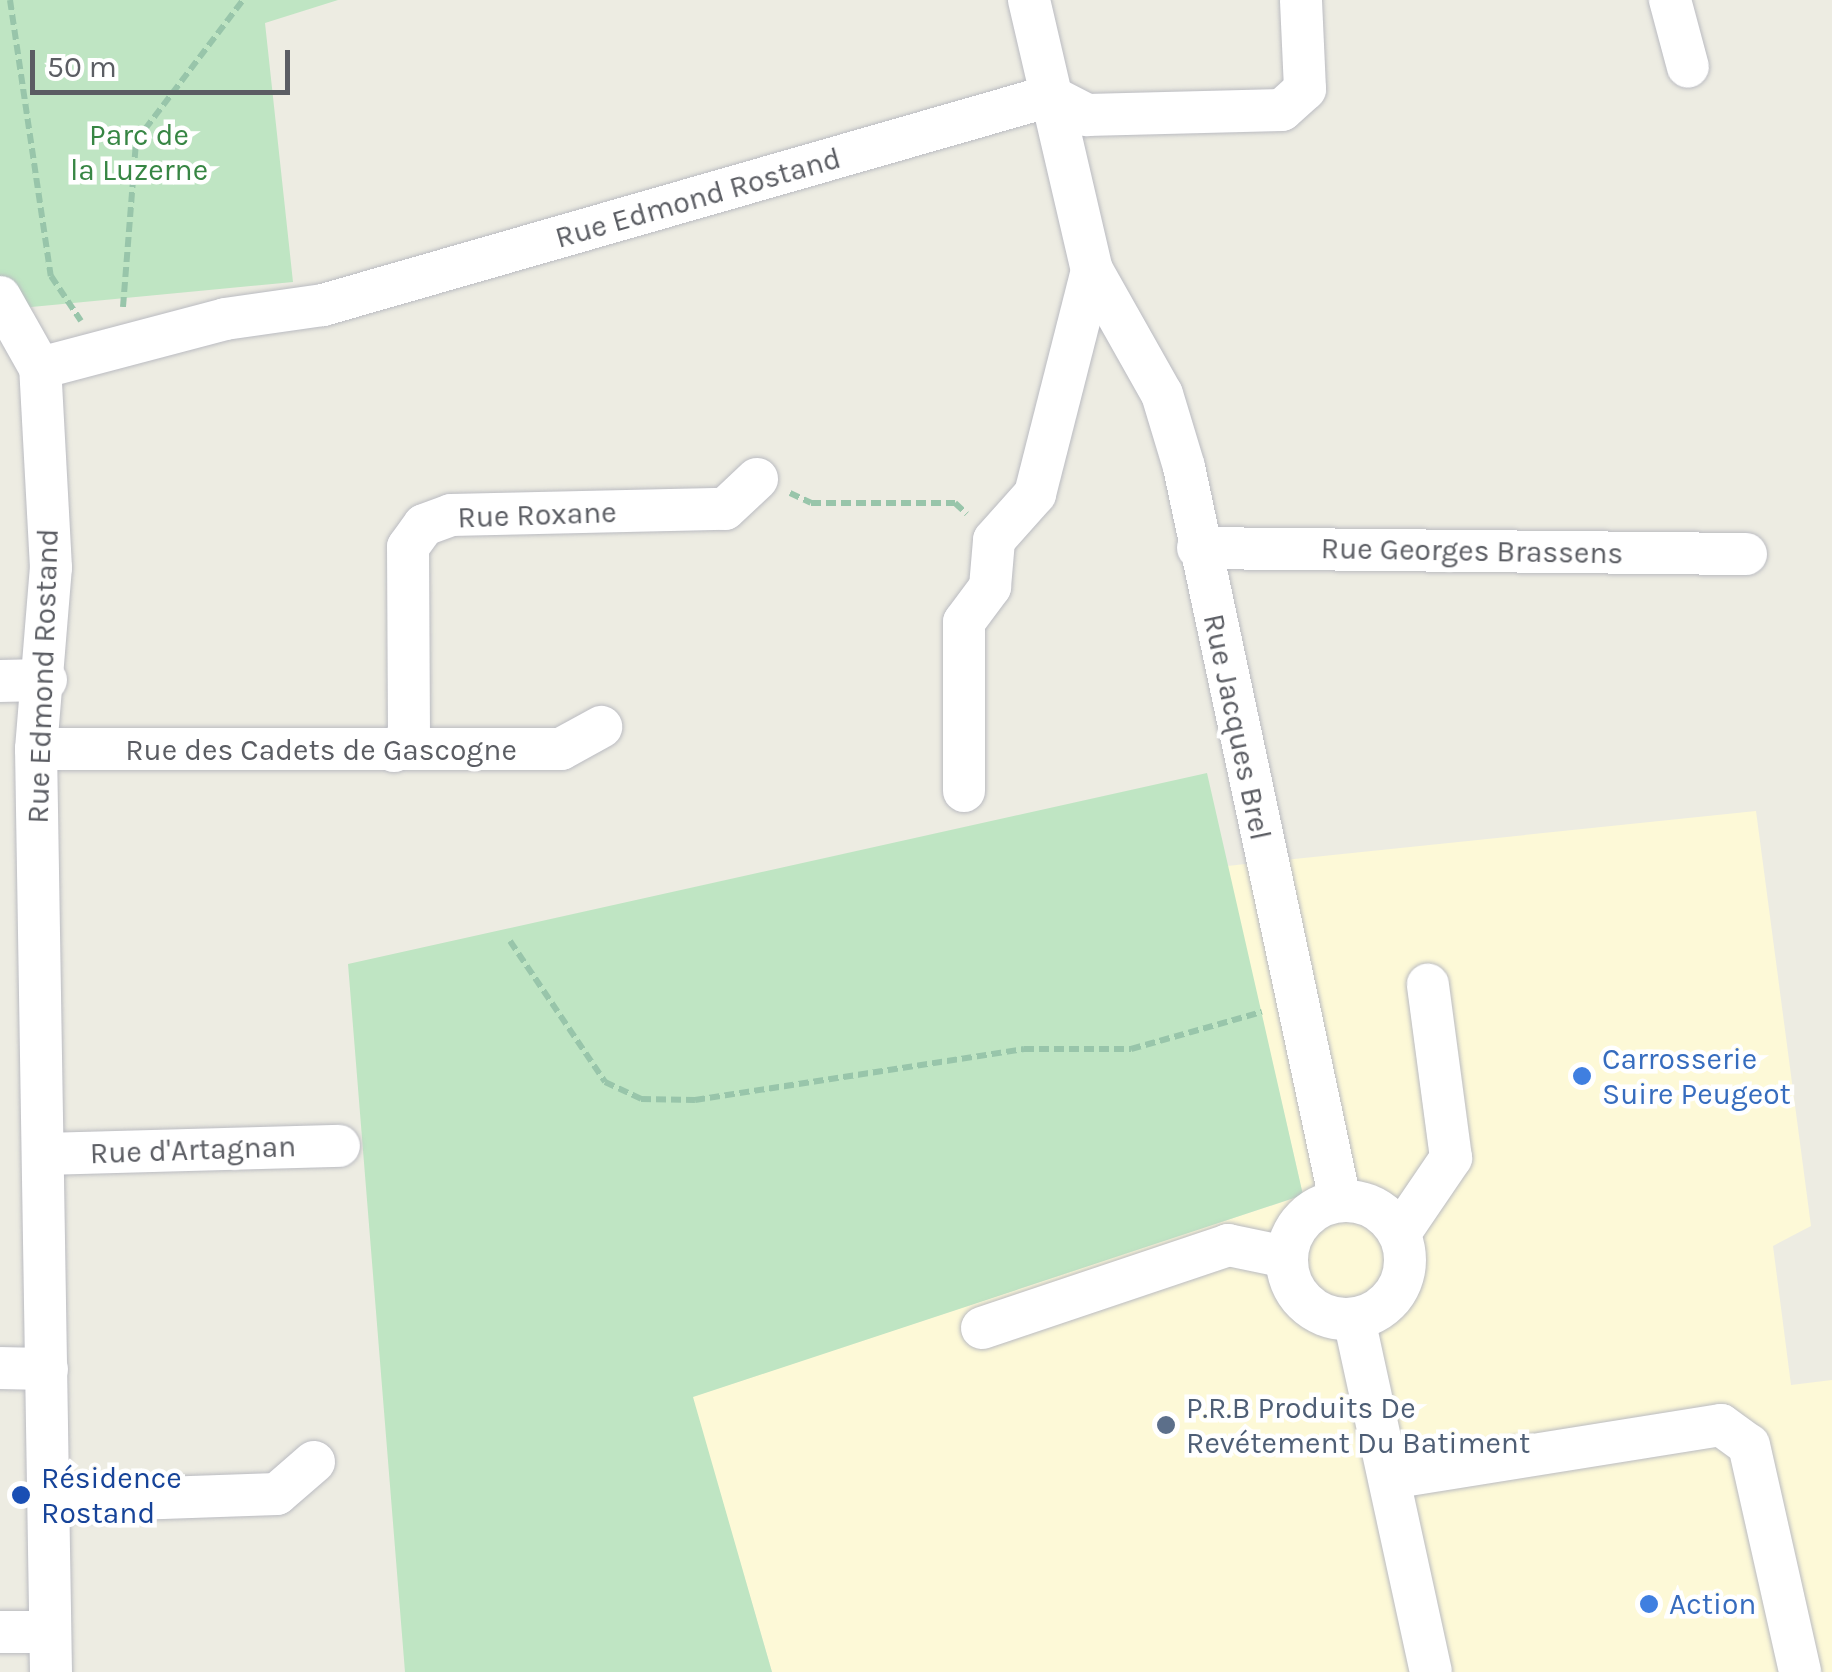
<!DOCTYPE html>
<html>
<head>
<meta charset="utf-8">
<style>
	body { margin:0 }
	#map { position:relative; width:1832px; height:1672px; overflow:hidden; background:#edece2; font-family:Karla,sans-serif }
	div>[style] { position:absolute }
	.commercial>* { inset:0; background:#fdf9d7 }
	.green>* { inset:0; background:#bfe5c3 }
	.path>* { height:6px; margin-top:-3px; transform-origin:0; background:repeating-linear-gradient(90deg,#98c5aa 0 10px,transparent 0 15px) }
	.roads { filter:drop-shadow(0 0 2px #babbc1) drop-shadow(0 0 2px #babbc1) }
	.minor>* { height:42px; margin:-21px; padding:0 21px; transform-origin:21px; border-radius:21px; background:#fff }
	.minor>.ring { margin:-21px; padding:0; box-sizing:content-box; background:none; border:42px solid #fff; border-radius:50% }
	.dots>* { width:28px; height:28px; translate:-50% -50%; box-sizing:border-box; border:5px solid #fff; border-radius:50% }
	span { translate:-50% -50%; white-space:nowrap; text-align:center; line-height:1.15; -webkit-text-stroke:9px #fff; paint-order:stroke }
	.park-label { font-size:30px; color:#378644 }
	.street-label { font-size:30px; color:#5b5d63 }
	.shop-label { font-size:30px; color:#366cbe }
	.left { translate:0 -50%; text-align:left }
	.service-label { font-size:30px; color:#4e5e75 }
	.transit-label { font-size:30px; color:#164399 }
	.scale { position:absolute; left:30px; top:50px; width:260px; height:45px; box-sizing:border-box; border:5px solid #5b5d63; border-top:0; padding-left:12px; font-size:30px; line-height:35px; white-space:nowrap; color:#5b5d63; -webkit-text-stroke:8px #fff; paint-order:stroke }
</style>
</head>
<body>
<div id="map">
	<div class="commercial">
		<i style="clip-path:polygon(1756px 811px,1811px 1226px,1773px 1246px,1791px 1385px,1832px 1380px,1832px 1672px,772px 1672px,692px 1397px,1303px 1195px,1227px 866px)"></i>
	</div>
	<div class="green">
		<i style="clip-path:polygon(0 0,338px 0,265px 23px,293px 282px,0 310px)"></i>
		<i style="clip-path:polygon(1207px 773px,1303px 1195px,693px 1397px,772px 1672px,405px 1672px,348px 964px)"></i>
	</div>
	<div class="path">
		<i style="left:10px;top:0;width:279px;rotate:81.6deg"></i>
		<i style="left:51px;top:276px;width:54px;rotate:56.3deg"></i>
		<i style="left:123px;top:307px;width:167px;rotate:-85.5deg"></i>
		<i style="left:136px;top:141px;width:177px;rotate:-52.8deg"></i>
		<i style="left:790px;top:493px;width:23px;rotate:25deg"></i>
		<i style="left:811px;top:503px;width:144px"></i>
		<i style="left:955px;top:503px;width:16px;rotate:43deg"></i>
		<i style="left:510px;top:941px;width:170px;rotate:56deg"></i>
		<i style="left:605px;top:1082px;width:40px;rotate:25deg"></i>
		<i style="left:641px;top:1099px;width:54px;rotate:1.1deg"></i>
		<i style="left:695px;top:1100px;width:333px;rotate:-8.8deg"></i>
		<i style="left:1024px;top:1049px;width:107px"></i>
		<i style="left:1131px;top:1049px;width:136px;rotate:-15.8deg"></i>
	</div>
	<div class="roads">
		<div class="minor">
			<i style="left:1029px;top:0;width:277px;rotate:76.9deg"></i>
			<i style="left:1092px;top:270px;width:142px;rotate:60.6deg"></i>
			<i style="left:1162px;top:394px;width:76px;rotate:73.2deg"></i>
			<i style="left:1184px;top:467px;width:749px;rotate:77.99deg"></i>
			<i style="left:1670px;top:0;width:69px;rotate:75deg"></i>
			<i style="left:1050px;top:96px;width:42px;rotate:27.2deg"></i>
			<i style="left:1087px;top:115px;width:195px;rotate:-1.5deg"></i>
			<i style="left:1282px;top:110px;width:31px;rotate:-42deg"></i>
			<i style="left:1305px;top:89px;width:89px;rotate:-92.6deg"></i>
			<i style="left:0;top:297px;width:81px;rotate:60.6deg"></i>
			<i style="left:1198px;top:548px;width:548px;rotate:0.63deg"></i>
			<i style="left:0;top:681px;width:46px;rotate:-1.2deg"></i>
			<i style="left:36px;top:749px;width:525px"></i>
			<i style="left:561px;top:749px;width:46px;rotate:-28.8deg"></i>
			<i style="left:394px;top:751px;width:21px;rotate:-45deg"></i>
			<i style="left:409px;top:736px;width:189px;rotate:-90.3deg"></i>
			<i style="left:408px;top:547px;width:27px;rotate:-54deg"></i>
			<i style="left:424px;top:525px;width:29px;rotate:-20deg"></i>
			<i style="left:451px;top:515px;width:274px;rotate:-1.3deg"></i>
			<i style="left:725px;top:509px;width:44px;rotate:-43.2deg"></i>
			<i style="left:964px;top:791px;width:169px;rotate:-90deg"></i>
			<i style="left:964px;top:622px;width:44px;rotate:-53.4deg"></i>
			<i style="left:990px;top:587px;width:47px;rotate:-85.1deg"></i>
			<i style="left:994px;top:540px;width:62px;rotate:-48.3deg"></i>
			<i style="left:1035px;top:494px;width:231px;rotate:-75.7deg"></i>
			<i style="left:47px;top:1154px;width:292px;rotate:-1.6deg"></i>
			<i class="ring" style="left:1287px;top:1201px;width:76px;height:76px"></i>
			<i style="left:1400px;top:1233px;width:91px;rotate:-55.8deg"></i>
			<i style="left:1451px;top:1158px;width:175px;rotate:-97.6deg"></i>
			<i style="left:1354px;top:1319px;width:361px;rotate:77.7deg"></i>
			<i style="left:982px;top:1328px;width:260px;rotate:-18.6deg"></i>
			<i style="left:1228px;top:1245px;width:59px;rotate:11.7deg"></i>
			<i style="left:0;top:1368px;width:47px;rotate:1.2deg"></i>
			<i style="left:1390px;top:1478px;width:335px;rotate:-9.1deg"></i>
			<i style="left:1721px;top:1425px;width:34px;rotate:36deg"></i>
			<i style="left:1749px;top:1445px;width:233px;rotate:77.3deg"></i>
			<i style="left:48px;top:1502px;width:229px;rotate:-2deg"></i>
			<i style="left:277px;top:1494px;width:49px;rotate:-40.9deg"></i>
			<i style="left:0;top:1632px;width:48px"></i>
			<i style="left:51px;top:1672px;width:923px;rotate:-90.93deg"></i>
			<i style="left:36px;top:749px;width:182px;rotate:-85.3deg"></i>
			<i style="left:51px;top:568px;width:200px;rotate:-93.1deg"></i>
			<i style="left:40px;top:368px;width:191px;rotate:-14.8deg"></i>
			<i style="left:225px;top:319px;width:99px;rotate:-8.1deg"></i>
			<i style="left:323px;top:305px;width:756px;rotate:-16.04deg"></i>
		</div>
	</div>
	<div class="dots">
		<i style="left:1582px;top:1076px;background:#3f7fe0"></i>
		<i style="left:1166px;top:1425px;background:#5c6f8a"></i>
		<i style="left:21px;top:1495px;background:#1a4fb4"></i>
		<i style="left:1649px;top:1604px;background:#3f7fe0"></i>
	</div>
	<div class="park-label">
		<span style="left:139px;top:152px">Parc de<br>la Luzerne</span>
	</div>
	<div class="street-label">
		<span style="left:698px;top:198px;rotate:-16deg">Rue Edmond Rostand</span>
		<span style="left:537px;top:515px;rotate:-2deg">Rue Roxane</span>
		<span style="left:1472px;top:551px;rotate:1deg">Rue Georges Brassens</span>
		<span style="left:43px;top:676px;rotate:-88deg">Rue Edmond Rostand</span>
		<span style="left:1237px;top:727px;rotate:78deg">Rue Jacques Brel</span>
		<span style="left:321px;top:750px">Rue des Cadets de Gascogne</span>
		<span style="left:193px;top:1150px;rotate:-2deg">Rue d'Artagnan</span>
	</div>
	<div class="shop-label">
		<span class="left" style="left:1602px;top:1076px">Carrosserie<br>Suire Peugeot</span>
		<span class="left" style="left:1669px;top:1604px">Action</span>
	</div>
	<div class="service-label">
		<span class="left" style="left:1186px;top:1425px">P.R.B Produits De<br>Revétement Du Batiment</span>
	</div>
	<div class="transit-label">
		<span class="left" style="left:41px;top:1495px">Résidence<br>Rostand</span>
	</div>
	<div class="scale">50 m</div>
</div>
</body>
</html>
